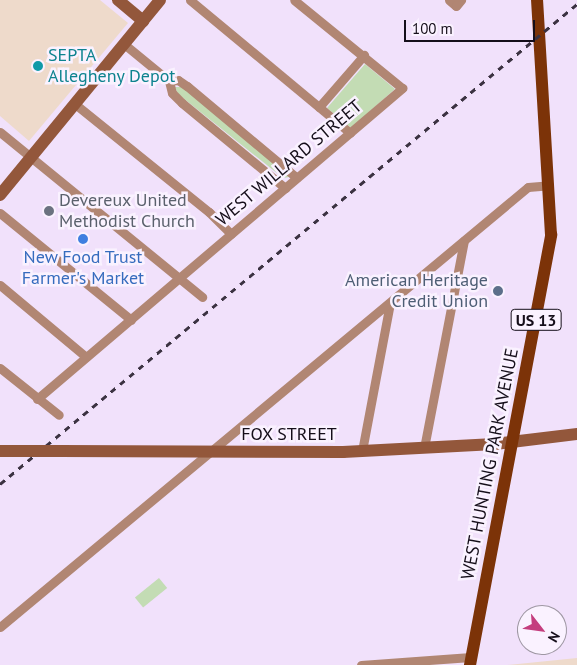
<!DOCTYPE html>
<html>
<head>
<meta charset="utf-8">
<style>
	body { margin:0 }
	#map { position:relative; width:577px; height:665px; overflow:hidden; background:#f1e1fb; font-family:"PT Sans",sans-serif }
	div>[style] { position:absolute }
	.industrial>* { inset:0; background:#eedacb }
	.green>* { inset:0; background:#c3dcb4; transform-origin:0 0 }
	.street>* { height:9px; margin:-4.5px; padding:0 4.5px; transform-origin:4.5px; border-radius:4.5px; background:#b18673 }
	.secondary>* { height:12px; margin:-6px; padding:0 6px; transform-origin:6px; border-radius:6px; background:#93573b }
	.primary>* { height:12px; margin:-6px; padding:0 6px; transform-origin:6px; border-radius:6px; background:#7c3308 }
	.rail>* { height:2.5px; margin-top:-1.25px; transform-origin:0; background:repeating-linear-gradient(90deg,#3b3241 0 6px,transparent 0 12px) }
	.secondary-bridge>* { height:12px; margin:-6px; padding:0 6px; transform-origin:6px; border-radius:6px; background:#93573b }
	.dots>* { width:14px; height:14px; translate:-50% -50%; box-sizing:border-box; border:2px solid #faf2ff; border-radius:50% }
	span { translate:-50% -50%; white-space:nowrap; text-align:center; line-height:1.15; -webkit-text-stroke:5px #faf2ff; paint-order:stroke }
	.shield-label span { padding:1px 4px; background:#faf2ff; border:1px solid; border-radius:4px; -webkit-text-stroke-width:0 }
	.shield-label { font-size:16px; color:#150e1a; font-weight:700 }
	.culture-label { font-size:18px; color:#0d838f }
	.left { translate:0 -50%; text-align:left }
	.street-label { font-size:18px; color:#150e1a }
	.worship-label { font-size:18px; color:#5b616d }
	.shop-label { font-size:18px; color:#366cbe }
	.service-label { font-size:18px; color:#4e5e75 }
	.right { translate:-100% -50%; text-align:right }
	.north { position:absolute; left:517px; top:605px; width:50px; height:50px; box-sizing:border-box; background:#faf2ff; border:1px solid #9e97a3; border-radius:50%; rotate:120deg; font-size:14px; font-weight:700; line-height:20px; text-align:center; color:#150e1a }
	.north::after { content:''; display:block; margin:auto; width:18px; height:22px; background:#c43e7e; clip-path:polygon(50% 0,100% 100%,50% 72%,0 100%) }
	.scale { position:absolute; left:404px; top:20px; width:131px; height:22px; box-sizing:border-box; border:2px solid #150e1a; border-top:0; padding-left:6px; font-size:15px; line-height:18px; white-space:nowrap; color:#150e1a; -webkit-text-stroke:4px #faf2ff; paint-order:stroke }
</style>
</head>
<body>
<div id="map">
	<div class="industrial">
		<i style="clip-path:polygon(0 0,100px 0,128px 23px,29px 141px,0 116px)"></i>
		<i style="clip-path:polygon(577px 658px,577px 665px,507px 665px)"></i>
	</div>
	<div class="green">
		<i style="clip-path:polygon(365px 64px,395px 89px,351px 128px,327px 108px)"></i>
		<i style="clip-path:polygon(175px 87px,183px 87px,288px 172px,289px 177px,283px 178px,178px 94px)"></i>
		<i style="left:159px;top:578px;width:13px;height:31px;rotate:51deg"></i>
	</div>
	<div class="street">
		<i style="left:190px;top:0;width:208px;rotate:39.7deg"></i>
		<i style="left:449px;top:0;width:9px;rotate:41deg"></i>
		<i style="left:456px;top:6px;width:8px;rotate:-50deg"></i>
		<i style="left:124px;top:44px;width:58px;rotate:39.4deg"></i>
		<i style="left:169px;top:81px;width:12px;rotate:76deg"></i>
		<i style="left:172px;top:93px;width:14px;rotate:45deg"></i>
		<i style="left:182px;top:103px;width:134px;rotate:39.5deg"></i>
		<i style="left:169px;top:81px;width:9px;rotate:-6deg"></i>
		<i style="left:178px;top:80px;width:11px;rotate:34deg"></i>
		<i style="left:187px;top:86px;width:143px;rotate:39.9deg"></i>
		<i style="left:75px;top:104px;width:172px;rotate:38.9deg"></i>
		<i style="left:209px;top:212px;width:31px;rotate:45deg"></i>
		<i style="left:319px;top:107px;width:69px;rotate:-49.1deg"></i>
		<i style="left:0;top:132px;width:261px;rotate:39.2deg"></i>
		<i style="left:0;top:213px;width:169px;rotate:39.2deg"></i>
		<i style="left:0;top:285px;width:112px;rotate:39.9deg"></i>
		<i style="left:0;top:368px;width:75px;rotate:38.5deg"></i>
		<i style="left:37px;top:399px;width:480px;rotate:-40.4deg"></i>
		<i style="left:402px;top:88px;width:139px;rotate:-140.8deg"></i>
		<i style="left:424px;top:448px;width:211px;rotate:-79.1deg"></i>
		<i style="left:362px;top:451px;width:151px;rotate:-79.3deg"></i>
		<i style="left:0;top:627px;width:687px;rotate:-39.81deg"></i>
		<i style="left:528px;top:187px;width:21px;rotate:-5deg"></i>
		<i style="left:361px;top:665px;width:110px;rotate:-4.2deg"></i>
	</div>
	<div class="secondary">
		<i style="left:118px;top:0;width:33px;rotate:40deg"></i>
		<i style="left:0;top:195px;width:252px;rotate:-50.6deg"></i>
		<i style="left:0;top:451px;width:15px"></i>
		<i style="left:60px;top:451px;width:283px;rotate:0.2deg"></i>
		<i style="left:343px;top:452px;width:152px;rotate:-3deg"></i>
		<i style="left:495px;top:444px;width:83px;rotate:-7deg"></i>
	</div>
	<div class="primary">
		<i style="left:470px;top:665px;width:438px;rotate:-79.3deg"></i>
		<i style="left:551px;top:235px;width:235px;rotate:-93.4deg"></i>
	</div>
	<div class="rail">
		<i style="left:0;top:484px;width:751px;rotate:-39.76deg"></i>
	</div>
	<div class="secondary-bridge">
		<i style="left:15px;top:451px;width:45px"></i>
	</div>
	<div class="dots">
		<i style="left:38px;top:66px;background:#0f9aa8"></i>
		<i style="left:49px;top:211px;background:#6b7280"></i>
		<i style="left:83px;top:239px;background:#3f7fe0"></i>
		<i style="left:498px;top:291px;background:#5c6f8a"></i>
	</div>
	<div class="shield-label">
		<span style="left:536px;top:320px">US 13</span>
	</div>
	<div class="culture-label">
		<span class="left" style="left:48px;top:66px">SEPTA<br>Allegheny Depot</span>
	</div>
	<div class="street-label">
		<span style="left:289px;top:163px;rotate:-40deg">WEST WILLARD STREET</span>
		<span style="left:289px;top:434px">FOX STREET</span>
		<span style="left:490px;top:464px;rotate:-79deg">WEST HUNTING PARK AVENUE</span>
	</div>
	<div class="worship-label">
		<span class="left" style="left:59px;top:211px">Devereux United<br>Methodist Church</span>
	</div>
	<div class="shop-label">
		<span style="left:83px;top:268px">New Food Trust<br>Farmer's Market</span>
	</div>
	<div class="service-label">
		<span class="right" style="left:488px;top:291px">American Heritage<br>Credit Union</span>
	</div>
	<div class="north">N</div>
	<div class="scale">100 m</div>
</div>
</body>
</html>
